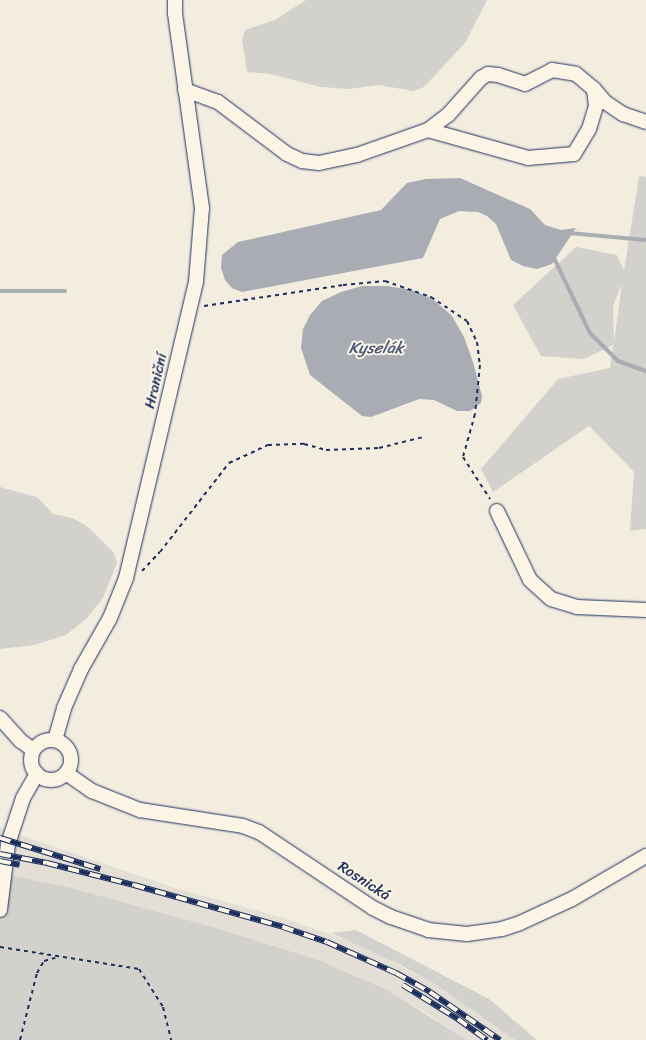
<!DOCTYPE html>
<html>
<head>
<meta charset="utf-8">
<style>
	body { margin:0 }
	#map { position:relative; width:646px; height:1040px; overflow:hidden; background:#f3ede0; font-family:Sriracha,sans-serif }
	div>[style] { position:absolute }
	.built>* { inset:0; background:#e3dfd6 }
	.green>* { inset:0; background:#d3d1cc }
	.water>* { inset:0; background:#a9acb3 }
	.stream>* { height:4px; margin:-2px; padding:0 2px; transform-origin:2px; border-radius:2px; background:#a9acb3 }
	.path>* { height:2px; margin-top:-1px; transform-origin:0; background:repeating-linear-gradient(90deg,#1b2f5e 0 4px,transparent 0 8px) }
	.roads { filter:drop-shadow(0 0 1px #1b2f5e) drop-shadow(0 0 1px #1b2f5e) }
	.minor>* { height:14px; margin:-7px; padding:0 7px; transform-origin:7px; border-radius:7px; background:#fcf5e5 }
	.minor>.ring { margin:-7px; padding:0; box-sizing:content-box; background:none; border:14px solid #fcf5e5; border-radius:50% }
	.rail>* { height:5.5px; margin-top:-2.75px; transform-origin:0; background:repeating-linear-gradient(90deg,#fcf5e5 0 11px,#1b2f5e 0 22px); box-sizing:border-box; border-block:1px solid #1b2f5e }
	span { translate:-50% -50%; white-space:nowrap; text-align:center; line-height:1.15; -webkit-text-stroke:4px #fcf5e5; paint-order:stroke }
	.street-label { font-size:15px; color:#1b2f5e }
	.water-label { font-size:16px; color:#465478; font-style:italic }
</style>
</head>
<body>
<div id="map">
	<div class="built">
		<i style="clip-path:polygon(0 828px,175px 888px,284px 918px,363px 946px,435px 984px,515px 1040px,467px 1040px,420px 1009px,351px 973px,213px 927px,72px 888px,0 873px)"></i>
	</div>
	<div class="green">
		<i style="clip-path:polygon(306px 0,487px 0,465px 43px,424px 87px,413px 91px,379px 85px,349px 89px,321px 87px,270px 74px,247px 72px,242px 40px,245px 30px,275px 20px)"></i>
		<i style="clip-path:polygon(evenodd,639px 176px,646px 177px,646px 529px,630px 531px,634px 472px,589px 426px,493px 492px,481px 469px,558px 379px,610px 368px,613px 345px,584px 359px,541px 356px,513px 305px,576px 247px,617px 255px,624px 271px,639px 176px,622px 284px,614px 341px,613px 306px,622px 284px)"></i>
		<i style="clip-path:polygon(0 487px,37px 497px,53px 514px,72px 518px,87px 526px,114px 553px,117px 563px,103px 598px,86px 619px,66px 635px,34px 645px,0 649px)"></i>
		<i style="clip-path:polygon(0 873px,72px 888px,213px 927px,321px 961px,387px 990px,467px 1040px,0 1040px)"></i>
		<i style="clip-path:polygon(356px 930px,489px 999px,537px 1040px,515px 1040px,435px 984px,401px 965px,331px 933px)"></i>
	</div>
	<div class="water">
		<i style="clip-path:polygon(460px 178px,530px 209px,545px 225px,561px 230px,576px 228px,552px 264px,537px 269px,523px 266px,511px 260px,496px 224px,487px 216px,478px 212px,459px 211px,440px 219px,423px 258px,242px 292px,232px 288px,225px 280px,221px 268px,222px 255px,238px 242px,381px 210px,407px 183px,426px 179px)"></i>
		<i style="clip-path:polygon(362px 286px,387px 286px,412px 290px,433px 299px,452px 316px,464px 337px,473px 362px,482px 396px,481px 403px,470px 411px,457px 411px,434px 400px,419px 399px,371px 417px,362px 416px,310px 375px,301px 348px,303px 329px,310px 315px,322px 301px,341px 292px)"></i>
	</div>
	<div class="stream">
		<i style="left:569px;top:233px;width:77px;rotate:5.2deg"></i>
		<i style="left:554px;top:258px;width:83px;rotate:64.4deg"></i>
		<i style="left:590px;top:333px;width:40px;rotate:45deg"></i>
		<i style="left:618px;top:361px;width:30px;rotate:20deg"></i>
		<i style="left:0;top:291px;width:65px"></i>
	</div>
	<div class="path">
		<i style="left:204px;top:306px;width:141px;rotate:-8.6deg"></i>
		<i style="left:343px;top:285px;width:42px;rotate:-5.4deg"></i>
		<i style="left:385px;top:281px;width:49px;rotate:19.2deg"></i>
		<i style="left:431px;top:297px;width:43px;rotate:33.7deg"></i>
		<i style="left:467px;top:321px;width:23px;rotate:65deg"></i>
		<i style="left:477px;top:342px;width:23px;rotate:83deg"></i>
		<i style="left:480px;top:365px;width:49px;rotate:95.8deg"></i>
		<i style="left:475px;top:414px;width:45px;rotate:105.6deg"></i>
		<i style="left:463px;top:457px;width:50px;rotate:57.3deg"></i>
		<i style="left:142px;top:571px;width:26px;rotate:-47deg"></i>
		<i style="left:160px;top:552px;width:113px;rotate:-52.2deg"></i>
		<i style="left:229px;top:463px;width:43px;rotate:-24.8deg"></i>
		<i style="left:268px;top:445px;width:36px;rotate:-2deg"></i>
		<i style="left:304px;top:444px;width:23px;rotate:15deg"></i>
		<i style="left:326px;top:450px;width:53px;rotate:-2.2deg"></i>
		<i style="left:379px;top:448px;width:45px;rotate:-14deg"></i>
		<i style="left:0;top:947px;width:141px;rotate:9deg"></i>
		<i style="left:139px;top:969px;width:45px;rotate:57.7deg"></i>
		<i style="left:163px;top:1007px;width:34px;rotate:76deg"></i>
		<i style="left:20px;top:1040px;width:69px;rotate:-75.8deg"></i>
		<i style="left:37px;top:973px;width:14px;rotate:-60deg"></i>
		<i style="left:44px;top:961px;width:15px;rotate:-16deg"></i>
	</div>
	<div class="roads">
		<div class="minor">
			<i style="left:185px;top:90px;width:35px;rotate:20deg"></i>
			<i style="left:218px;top:102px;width:86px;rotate:37deg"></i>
			<i style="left:287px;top:154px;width:17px;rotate:25deg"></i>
			<i style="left:302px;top:161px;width:17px;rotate:7deg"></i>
			<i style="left:319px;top:163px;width:39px;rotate:-12deg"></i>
			<i style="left:357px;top:155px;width:75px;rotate:-19.4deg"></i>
			<i style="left:428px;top:130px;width:25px;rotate:-37deg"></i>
			<i style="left:448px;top:115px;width:50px;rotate:-48.3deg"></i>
			<i style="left:481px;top:78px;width:8px;rotate:-30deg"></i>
			<i style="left:488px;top:74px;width:10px;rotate:6deg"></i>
			<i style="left:498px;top:75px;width:28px;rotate:18deg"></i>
			<i style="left:525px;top:84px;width:30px;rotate:-27deg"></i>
			<i style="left:552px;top:70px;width:24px;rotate:9deg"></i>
			<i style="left:576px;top:74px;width:23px;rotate:40deg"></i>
			<i style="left:594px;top:89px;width:17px;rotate:50deg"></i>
			<i style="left:605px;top:102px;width:22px;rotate:34deg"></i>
			<i style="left:623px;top:114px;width:24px;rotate:19deg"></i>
			<i style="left:428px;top:130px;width:104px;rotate:15.6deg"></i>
			<i style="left:528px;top:158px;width:46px;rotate:-5deg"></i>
			<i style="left:574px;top:154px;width:29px;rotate:-59deg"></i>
			<i style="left:589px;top:129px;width:24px;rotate:-73deg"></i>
			<i style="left:596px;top:106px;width:17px;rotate:-97deg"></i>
			<i style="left:497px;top:511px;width:76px;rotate:64.4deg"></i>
			<i style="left:530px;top:580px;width:28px;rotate:42deg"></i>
			<i style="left:551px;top:599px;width:27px;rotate:17deg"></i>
			<i style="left:577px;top:607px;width:69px;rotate:2.5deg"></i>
			<i style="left:0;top:718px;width:31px;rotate:48deg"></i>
			<i style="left:21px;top:741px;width:15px;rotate:37deg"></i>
			<i style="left:55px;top:740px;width:33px;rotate:-74deg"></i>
			<i style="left:64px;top:708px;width:43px;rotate:-66.4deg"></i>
			<i style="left:81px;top:669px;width:59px;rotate:-60.4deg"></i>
			<i style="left:110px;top:618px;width:43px;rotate:-68.2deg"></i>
			<i style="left:126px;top:578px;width:304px;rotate:-76.7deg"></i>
			<i style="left:196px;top:282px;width:74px;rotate:-85.4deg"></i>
			<i style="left:202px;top:208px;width:197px;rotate:-97.9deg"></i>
			<i style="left:175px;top:13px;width:13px;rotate:-90deg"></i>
			<i class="ring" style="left:31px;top:740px;width:26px;height:26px"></i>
			<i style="left:66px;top:773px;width:32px;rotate:35deg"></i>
			<i style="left:92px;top:791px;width:52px;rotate:21.6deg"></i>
			<i style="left:140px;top:810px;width:104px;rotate:8.8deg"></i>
			<i style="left:243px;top:826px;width:17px;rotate:21deg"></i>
			<i style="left:259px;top:832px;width:137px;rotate:33.7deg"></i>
			<i style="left:373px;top:908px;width:20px;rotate:27deg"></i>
			<i style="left:391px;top:917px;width:39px;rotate:19deg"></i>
			<i style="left:428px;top:930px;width:39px;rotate:6deg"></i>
			<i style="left:467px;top:934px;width:35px;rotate:-8deg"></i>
			<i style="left:502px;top:929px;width:19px;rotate:-18deg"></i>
			<i style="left:520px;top:923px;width:57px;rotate:-24.8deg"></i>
			<i style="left:572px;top:899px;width:86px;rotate:-30.2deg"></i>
			<i style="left:0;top:910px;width:66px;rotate:-83.1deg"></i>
			<i style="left:8px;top:844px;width:48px;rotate:-71.9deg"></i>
			<i style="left:23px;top:798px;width:28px;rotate:-60deg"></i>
		</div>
	</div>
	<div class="rail">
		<i style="left:0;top:838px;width:105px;rotate:17.2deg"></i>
		<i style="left:0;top:854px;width:48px;rotate:10.8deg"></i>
		<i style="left:47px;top:863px;width:90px;rotate:14.2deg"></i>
		<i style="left:134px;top:885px;width:155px;rotate:15.7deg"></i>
		<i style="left:283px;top:927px;width:46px;rotate:18.8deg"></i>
		<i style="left:327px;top:942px;width:76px;rotate:24.2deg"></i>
		<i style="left:396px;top:973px;width:39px;rotate:29deg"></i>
		<i style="left:430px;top:992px;width:85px;rotate:34.4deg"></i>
		<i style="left:0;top:861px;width:20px;rotate:11deg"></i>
		<i style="left:403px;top:985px;width:65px;rotate:31.7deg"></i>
		<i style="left:458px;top:1019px;width:36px;rotate:36deg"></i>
	</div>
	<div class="street-label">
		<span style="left:156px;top:381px;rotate:-77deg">Hraniční</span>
		<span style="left:364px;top:881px;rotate:33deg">Rosnická</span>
	</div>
	<div class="water-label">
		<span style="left:376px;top:348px">Kyselák</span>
	</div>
</div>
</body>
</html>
